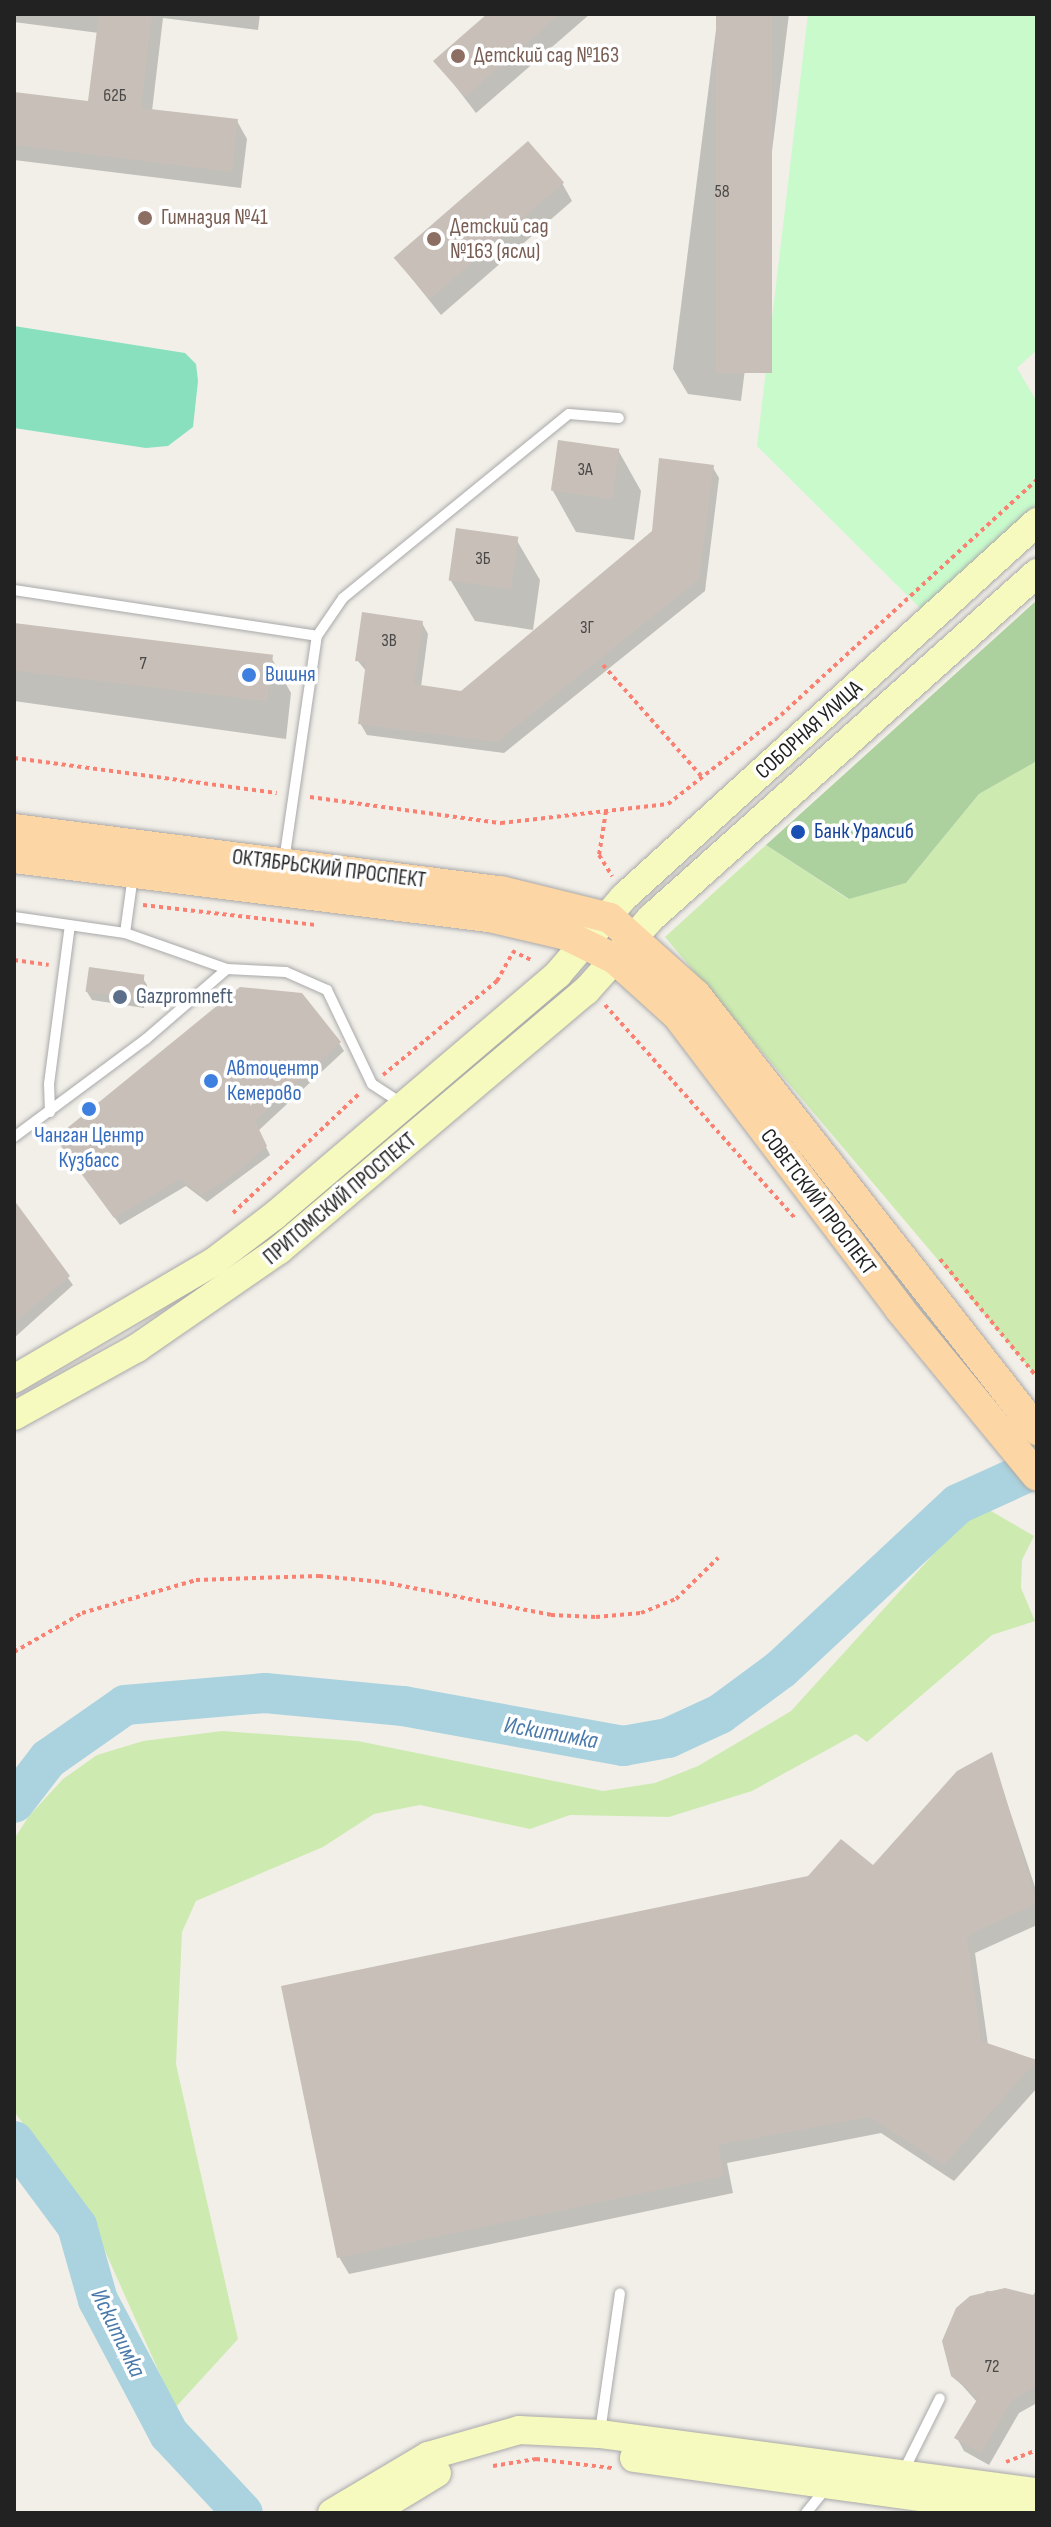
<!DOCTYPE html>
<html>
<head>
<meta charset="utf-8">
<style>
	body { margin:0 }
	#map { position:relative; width:1051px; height:2527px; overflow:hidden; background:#f2efe9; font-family:"Sofia Sans Condensed",sans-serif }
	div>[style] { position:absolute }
	.grass>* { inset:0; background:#cdebb0 }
	.forest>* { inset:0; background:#add19e }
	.park>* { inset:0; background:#c8facc }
	.pitch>* { inset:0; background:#88e0be }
	.shadow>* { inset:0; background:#0003 }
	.river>* { height:40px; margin:-20px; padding:0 20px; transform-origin:20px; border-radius:20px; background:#aad3df }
	.building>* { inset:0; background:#c7bfb8; transform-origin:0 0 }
	.path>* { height:4px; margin-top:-2px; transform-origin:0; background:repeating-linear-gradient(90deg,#fa8072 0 4px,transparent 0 8px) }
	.roads { filter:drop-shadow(0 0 2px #a9a9a9) drop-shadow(0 0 2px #a9a9a9) }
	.lane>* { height:10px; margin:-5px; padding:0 5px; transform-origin:5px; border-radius:5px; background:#fff }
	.secondary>* { height:28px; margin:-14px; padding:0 14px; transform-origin:14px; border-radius:14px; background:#f7fabf }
	.primary>* { height:30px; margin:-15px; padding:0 15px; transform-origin:15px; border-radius:15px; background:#fcd6a4 }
	.dots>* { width:22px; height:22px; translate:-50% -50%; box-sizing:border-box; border:4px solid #fff; border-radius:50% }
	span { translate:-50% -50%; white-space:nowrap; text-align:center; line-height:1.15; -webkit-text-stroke:7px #fff; paint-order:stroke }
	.number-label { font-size:18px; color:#4b4948 }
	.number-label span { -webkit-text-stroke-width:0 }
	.education-label { font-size:22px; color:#785e54 }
	.left { translate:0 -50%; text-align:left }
	.shop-label { font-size:22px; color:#366cbe }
	.street-label { font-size:22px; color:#222 }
	.transit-label { font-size:22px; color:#164399 }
	.service-label { font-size:22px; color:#4e5e75 }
	.water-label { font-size:24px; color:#4a7aab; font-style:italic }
	.frame { position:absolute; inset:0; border:16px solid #222; pointer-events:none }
</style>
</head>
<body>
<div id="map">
	<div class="grass">
		<i style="clip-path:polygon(1037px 761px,1037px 1377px,665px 937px,766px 845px,848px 899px,906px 883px,979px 794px)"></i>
		<i style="clip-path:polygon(979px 1504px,1034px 1536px,1022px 1560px,1021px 1588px,1035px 1621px,992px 1635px,867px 1742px,856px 1734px,752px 1791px,669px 1817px,570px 1815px,530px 1829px,420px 1805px,374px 1814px,323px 1847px,196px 1901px,182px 1932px,176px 2064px,238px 2339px,175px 2408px,93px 2224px,14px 2111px,14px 1839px,29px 1816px,63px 1779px,97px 1755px,143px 1741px,222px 1731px,358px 1741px,603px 1791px,655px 1783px,698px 1766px,791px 1711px)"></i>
	</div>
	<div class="forest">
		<i style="clip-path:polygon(1037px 600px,1037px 761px,979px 794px,906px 883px,849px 899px,766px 845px)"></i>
	</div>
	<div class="park">
		<i style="clip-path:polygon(808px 14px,1037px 14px,1037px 350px,1017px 368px,1037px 402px,1037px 504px,923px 611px,757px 446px)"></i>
	</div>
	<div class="pitch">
		<i style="clip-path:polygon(14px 326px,185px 353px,196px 364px,198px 381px,193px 427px,168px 446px,146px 448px,14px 428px)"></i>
	</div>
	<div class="shadow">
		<i style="clip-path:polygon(14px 14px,260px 14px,258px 30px,163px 18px,152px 111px,237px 121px,247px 139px,241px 188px,14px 160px,14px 94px,90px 103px,99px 33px,14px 22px)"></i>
		<i style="clip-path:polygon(490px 14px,590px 14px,476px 113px,436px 61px)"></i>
		<i style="clip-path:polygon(718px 14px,789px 14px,741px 401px,688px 394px,673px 369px)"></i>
		<i style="clip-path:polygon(562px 183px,572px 201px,441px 315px,396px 259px)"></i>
		<i style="clip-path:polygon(618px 450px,641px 491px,634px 540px,576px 532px,553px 491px)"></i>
		<i style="clip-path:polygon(712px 466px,719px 478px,705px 591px,504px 753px,367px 735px,360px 723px,367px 672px,357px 660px,422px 623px,428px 634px,421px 687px,461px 693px,654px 532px)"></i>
		<i style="clip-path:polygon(516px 539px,540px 580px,533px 630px,475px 621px,451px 581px)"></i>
		<i style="clip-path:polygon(14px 625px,272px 659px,291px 693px,286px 739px,14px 701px)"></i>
		<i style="clip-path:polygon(142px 977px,147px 985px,144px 1008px,92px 1000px,87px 992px)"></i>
		<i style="clip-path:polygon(339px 1043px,344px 1051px,258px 1131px,270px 1155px,207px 1202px,186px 1186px,120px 1225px,63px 1147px)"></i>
		<i style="clip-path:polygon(14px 1203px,73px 1285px,14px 1338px)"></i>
		<i style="clip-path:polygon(991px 1754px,1037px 1893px,1037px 1925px,975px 1953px,988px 2045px,1036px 2061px,1037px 2088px,954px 2181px,881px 2133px,727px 2163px,733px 2193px,349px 2274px,339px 2257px,874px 1868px)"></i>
		<i style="clip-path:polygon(1037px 2289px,1037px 2403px,1019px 2413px,989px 2465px,964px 2451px,957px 2438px,977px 2402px,953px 2375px,944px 2341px,957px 2309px,987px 2291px,1032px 2297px)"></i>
	</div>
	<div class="river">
		<i style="left:14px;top:1803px;width:56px;rotate:-52.3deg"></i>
		<i style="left:48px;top:1759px;width:94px;rotate:-35deg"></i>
		<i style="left:125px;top:1705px;width:141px;rotate:-4.9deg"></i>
		<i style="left:265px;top:1693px;width:139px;rotate:5.4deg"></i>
		<i style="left:403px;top:1706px;width:224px;rotate:10.3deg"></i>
		<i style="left:623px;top:1746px;width:46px;rotate:-10.1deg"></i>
		<i style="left:668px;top:1738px;width:57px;rotate:-24.8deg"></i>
		<i style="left:720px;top:1714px;width:76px;rotate:-36.4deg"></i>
		<i style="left:781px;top:1669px;width:242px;rotate:-43deg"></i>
		<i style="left:958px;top:1504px;width:87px;rotate:-24.5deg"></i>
		<i style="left:14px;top:2141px;width:106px;rotate:53.5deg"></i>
		<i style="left:77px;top:2226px;width:77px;rotate:74.2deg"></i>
		<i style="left:98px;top:2300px;width:152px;rotate:62.1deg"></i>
		<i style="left:169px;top:2434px;width:108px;rotate:46.9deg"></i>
	</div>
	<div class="building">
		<i style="clip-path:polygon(99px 14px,152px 14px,141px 108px,238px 119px,232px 172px,14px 145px,14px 92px,88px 101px)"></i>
		<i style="clip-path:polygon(487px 14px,560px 14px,465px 97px,433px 61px)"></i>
		<i style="left:716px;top:14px;width:56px;height:359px"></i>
		<i style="left:528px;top:141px;width:55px;height:178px;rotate:49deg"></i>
		<i style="left:558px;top:440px;width:62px;height:51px;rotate:8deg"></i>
		<i style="clip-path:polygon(659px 458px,714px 465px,699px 579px,497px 742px,358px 724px,366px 662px,355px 661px,362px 612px,423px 621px,414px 684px,461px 691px,652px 531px)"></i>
		<i style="left:456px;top:528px;width:63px;height:53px;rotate:8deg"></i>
		<i style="left:14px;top:623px;width:261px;height:47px;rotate:7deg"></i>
		<i style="left:89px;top:967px;width:56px;height:25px;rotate:8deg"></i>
		<i style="clip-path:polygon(240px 987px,302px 993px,341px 1042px,255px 1121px,267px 1146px,234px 1175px,201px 1195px,180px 1179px,114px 1218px,55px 1138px)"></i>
		<i style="clip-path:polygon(14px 1200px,70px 1276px,14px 1323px)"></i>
		<i style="clip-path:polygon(992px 1752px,1037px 1903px,967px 1936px,981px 2041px,1037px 2060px,944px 2165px,870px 2117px,718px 2145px,724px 2176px,337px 2258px,281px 1986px,808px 1876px,841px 1839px,873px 1865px,957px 1771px)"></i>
		<i style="clip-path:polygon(1005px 2288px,1037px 2296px,1037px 2386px,1012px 2400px,981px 2453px,954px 2438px,978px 2398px,951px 2376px,942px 2341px,956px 2308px,970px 2296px)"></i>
	</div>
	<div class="path">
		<i style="left:603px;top:665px;width:149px;rotate:48.5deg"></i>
		<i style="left:14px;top:758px;width:265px;rotate:7.6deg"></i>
		<i style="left:310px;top:797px;width:193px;rotate:7.8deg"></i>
		<i style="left:501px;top:823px;width:168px;rotate:-6.5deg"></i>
		<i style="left:668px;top:804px;width:144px;rotate:-38.2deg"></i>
		<i style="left:781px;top:715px;width:348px;rotate:-42.6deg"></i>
		<i style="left:606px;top:811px;width:45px;rotate:99deg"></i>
		<i style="left:599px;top:855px;width:25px;rotate:58deg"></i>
		<i style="left:143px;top:905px;width:175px;rotate:6.6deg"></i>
		<i style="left:512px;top:951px;width:23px;rotate:25deg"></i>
		<i style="left:14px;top:960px;width:35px;rotate:8deg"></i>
		<i style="left:605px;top:1005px;width:287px;rotate:48.3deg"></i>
		<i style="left:383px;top:1075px;width:148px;rotate:-39.5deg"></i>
		<i style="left:497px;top:981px;width:33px;rotate:-61deg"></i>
		<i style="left:233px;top:1213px;width:175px;rotate:-43.4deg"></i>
		<i style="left:940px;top:1259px;width:153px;rotate:50.6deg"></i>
		<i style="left:14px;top:1652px;width:78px;rotate:-29.8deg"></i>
		<i style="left:82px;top:1613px;width:119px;rotate:-16.1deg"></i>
		<i style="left:196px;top:1580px;width:123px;rotate:-1.9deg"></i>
		<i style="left:319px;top:1576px;width:63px;rotate:5.4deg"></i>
		<i style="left:382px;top:1582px;width:172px;rotate:11deg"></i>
		<i style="left:551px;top:1615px;width:45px;rotate:2.5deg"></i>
		<i style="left:596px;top:1617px;width:45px;rotate:-5.1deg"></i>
		<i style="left:641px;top:1613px;width:38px;rotate:-22deg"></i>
		<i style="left:676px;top:1599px;width:59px;rotate:-44.3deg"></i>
		<i style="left:1006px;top:2462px;width:33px;rotate:-21deg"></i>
		<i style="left:493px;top:2466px;width:44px;rotate:-9.2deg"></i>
		<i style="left:536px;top:2459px;width:77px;rotate:6.8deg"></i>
	</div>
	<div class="roads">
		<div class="lane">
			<i style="left:14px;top:590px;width:306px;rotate:8.6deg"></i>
			<i style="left:284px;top:861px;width:227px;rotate:-81.7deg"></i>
			<i style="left:317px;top:636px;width:46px;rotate:-55.6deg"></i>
			<i style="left:343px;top:598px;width:291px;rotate:-39.2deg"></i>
			<i style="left:569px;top:414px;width:50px;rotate:4.6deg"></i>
			<i style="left:14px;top:917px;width:112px;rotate:8.2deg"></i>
			<i style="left:125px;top:933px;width:108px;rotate:19.4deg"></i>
			<i style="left:125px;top:933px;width:59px;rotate:-82.1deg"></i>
			<i style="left:50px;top:1112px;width:28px;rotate:-92deg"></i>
			<i style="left:49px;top:1084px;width:160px;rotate:-82.5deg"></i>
			<i style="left:14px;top:1137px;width:164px;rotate:-36.6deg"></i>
			<i style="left:146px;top:1039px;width:107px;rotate:-40.8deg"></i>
			<i style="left:227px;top:969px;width:59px;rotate:2.9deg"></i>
			<i style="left:286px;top:972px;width:45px;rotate:23.7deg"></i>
			<i style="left:327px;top:990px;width:104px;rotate:64.4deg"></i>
			<i style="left:372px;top:1084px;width:38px;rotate:33deg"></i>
			<i style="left:600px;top:2432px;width:140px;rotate:-81.8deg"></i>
			<i style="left:904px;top:2470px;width:80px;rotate:-63.4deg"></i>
			<i style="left:806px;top:2513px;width:32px;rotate:-51deg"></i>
		</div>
		<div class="secondary">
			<i style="left:14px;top:1379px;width:233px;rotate:-30.4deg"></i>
			<i style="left:215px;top:1261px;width:74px;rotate:-37.3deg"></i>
			<i style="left:274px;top:1216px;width:373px;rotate:-40.4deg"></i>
			<i style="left:558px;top:974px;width:101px;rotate:-49.4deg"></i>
			<i style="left:624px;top:897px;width:558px;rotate:-42.24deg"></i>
			<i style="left:14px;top:1416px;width:141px;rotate:-28.9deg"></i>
			<i style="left:137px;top:1348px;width:173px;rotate:-34.6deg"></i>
			<i style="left:279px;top:1250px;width:402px;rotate:-40.2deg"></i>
			<i style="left:586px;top:991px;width:98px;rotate:-48.3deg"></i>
			<i style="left:651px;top:918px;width:518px;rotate:-41.79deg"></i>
			<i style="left:634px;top:2458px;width:407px;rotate:7.8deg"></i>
			<i style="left:332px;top:2513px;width:112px;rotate:-30.7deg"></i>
			<i style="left:428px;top:2456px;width:95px;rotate:-15.9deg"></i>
			<i style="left:519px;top:2430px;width:81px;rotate:2.8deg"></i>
			<i style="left:600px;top:2434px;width:441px;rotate:7.6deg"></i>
			<i style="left:371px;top:2513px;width:77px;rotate:-31.2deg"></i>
		</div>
		<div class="primary">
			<i style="left:14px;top:829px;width:491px;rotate:7.3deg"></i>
			<i style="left:501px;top:891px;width:112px;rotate:13.9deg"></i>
			<i style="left:610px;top:918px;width:115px;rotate:41.8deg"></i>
			<i style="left:696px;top:995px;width:553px;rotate:51.91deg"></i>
			<i style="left:14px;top:858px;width:483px;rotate:7.1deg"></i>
			<i style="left:493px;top:918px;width:75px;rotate:13.1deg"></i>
			<i style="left:566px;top:935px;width:55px;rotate:26.1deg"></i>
			<i style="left:615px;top:959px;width:84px;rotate:42.1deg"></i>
			<i style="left:677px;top:1015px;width:368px;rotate:52.8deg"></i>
			<i style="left:899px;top:1308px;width:217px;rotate:50.6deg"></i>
		</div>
	</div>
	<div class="dots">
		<i style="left:458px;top:56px;background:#8d6e63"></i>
		<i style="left:145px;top:218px;background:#8d6e63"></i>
		<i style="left:434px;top:239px;background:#8d6e63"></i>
		<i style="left:249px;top:675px;background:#3f7fe0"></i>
		<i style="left:798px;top:832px;background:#1a4fb4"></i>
		<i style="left:120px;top:997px;background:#5c6f8a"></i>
		<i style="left:211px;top:1081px;background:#3f7fe0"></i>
		<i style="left:89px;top:1109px;background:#3f7fe0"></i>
	</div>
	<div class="number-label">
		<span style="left:115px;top:96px">62Б</span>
		<span style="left:722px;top:192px">58</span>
		<span style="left:585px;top:470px">3А</span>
		<span style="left:483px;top:559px">3Б</span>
		<span style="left:587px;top:628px">3Г</span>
		<span style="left:389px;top:641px">3В</span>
		<span style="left:143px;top:664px">7</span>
		<span style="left:992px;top:2367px">72</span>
	</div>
	<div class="education-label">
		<span class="left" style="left:474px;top:56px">Детский сад №163</span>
		<span class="left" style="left:161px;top:218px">Гимназия №41</span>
		<span class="left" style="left:450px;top:239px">Детский сад<br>№163 (ясли)</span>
	</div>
	<div class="shop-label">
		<span class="left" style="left:265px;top:675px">Вишня</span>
		<span class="left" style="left:227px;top:1081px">Автоцентр<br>Кемерово</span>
		<span style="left:89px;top:1148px">Чанган Центр<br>Кузбасс</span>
	</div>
	<div class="street-label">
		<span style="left:809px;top:730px;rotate:-42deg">СОБОРНАЯ УЛИЦА</span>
		<span style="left:329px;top:869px;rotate:7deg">ОКТЯБРЬСКИЙ ПРОСПЕКТ</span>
		<span style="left:340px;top:1199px;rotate:-40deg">ПРИТОМСКИЙ ПРОСПЕКТ</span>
		<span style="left:818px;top:1202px;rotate:53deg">СОВЕТСКИЙ ПРОСПЕКТ</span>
	</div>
	<div class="transit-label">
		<span class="left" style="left:814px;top:832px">Банк Уралсиб</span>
	</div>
	<div class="service-label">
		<span class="left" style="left:136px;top:997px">Gazpromneft</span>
	</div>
	<div class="water-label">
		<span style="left:551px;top:1733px;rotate:10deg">Искитимка</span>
		<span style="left:118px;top:2333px;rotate:64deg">Искитимка</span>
	</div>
	<div class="frame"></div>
</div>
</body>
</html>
